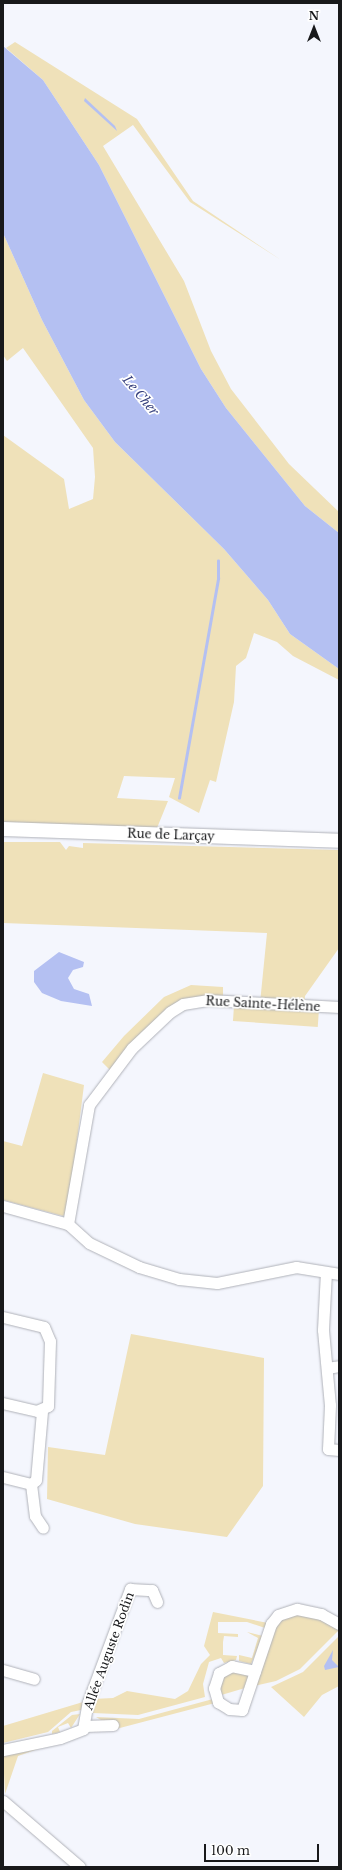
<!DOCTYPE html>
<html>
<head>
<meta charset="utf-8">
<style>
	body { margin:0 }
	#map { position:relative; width:342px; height:1870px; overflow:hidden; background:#f4f6fd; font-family:"Libre Baskerville",serif }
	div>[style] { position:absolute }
	.green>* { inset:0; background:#efe1b9; transform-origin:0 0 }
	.water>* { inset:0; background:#b4c0f2 }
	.stream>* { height:2.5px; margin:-1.25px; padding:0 1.25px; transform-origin:1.25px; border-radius:1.25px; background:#b4c0f2 }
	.roads { filter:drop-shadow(0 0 1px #b0b2b9) drop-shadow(0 0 1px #b0b2b9) }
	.minor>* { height:11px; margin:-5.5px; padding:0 5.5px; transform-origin:5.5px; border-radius:5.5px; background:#fff }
	.major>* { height:14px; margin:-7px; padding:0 7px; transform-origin:7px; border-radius:7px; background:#fff }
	span { translate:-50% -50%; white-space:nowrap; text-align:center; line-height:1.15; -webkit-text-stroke:3.5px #fff; paint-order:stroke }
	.street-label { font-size:12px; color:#18191b }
	.water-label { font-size:13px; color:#38417e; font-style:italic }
	.frame { position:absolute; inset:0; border:4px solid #18191b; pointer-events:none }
	.north { position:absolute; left:294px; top:8px; width:40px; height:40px; -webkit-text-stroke:3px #fff; paint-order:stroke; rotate:0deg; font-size:11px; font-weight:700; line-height:16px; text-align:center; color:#18191b }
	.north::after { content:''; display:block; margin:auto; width:14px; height:18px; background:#18191b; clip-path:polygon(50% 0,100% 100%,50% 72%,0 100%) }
	.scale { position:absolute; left:204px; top:1844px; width:115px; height:18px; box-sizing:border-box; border:2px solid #18191b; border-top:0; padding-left:5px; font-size:12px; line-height:14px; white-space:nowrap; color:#18191b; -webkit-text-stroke:3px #fff; paint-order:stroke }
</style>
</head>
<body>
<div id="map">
	<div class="green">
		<i style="clip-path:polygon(15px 42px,137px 119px,193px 201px,281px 260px,190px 202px,133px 125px,103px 146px,184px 281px,211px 351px,231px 389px,289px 464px,339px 512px,339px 533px,305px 506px,226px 408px,201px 369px,99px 165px,43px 80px,6px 48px)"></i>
		<i style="clip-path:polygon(3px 233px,42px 320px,84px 400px,115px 442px,224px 549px,268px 600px,290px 634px,339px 669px,339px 680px,293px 656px,277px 642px,254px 633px,246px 658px,236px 666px,234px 702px,216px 782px,210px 780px,199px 813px,169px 797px,175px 778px,124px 776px,117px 798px,168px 801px,157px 828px,3px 824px,3px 435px,64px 479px,69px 509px,93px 499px,95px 477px,93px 448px,23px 348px,7px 361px,3px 355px)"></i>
		<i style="clip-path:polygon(3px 842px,60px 842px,66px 850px,69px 846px,83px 848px,83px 843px,339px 850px,339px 948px,305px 996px,304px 1005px,260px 1003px,267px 933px,3px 923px)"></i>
		<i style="clip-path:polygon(191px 985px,223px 987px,223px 1001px,177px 1007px,113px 1073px,102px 1062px,124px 1036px,164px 997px)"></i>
		<i style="left:234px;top:1006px;width:85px;height:15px;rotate:4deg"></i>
		<i style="clip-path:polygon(43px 1073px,84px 1085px,68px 1212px,63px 1216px,3px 1200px,3px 1141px,22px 1146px)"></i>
		<i style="clip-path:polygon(131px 1334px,264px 1358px,263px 1486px,227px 1537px,135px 1524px,47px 1499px,48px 1447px,105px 1455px)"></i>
		<i style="clip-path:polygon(213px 1612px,268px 1623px,265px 1628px,247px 1622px,218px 1622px,218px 1633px,238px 1634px,238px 1637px,224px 1636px,223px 1642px,223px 1655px,237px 1656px,236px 1660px,224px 1663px,221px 1658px,209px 1662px,203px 1684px,205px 1697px,138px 1715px,93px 1713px,93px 1699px,113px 1698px,127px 1691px,175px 1699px,188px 1691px,201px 1664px,210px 1655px,204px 1646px)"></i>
		<i style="clip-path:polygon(289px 1613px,322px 1617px,339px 1630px,300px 1669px,276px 1681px,254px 1686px,274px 1626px)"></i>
		<i style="clip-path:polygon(247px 1632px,263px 1636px,251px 1664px,239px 1661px,239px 1655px,252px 1658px,258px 1638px)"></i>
		<i style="clip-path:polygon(339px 1636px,339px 1686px,322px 1695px,304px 1717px,271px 1687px,303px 1672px)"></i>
		<i style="clip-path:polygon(232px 1668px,249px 1676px,245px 1688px,218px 1696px,218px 1678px)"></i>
		<i style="clip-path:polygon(213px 1699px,215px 1703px,116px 1729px,96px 1717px,139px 1719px)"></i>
		<i style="clip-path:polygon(83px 1702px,81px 1710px,71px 1712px,48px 1732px,3px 1743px,3px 1726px)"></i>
		<i style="clip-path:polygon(80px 1714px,71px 1728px,68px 1723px,58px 1727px,60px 1732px,52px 1734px,52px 1731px,72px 1715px)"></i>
		<i style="clip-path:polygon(52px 1744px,18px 1756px,5px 1794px,3px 1753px)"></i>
	</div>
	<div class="water">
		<i style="clip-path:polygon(3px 46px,43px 80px,99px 165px,201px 369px,226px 408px,305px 506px,339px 533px,339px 669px,290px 634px,268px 600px,224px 549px,115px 442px,84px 400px,42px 320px,3px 233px)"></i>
		<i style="clip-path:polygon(85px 98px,115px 126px,117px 131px,84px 101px)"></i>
		<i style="clip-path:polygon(59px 952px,84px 962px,83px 967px,73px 970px,68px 978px,74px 989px,89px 994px,92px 1006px,61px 1001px,42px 993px,34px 982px,34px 971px)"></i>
		<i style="clip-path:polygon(333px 1650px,332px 1660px,339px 1667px,325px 1670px,324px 1666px)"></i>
	</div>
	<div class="stream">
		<i style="left:179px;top:798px;width:223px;rotate:-79.9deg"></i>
		<i style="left:218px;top:578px;width:17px;rotate:-90deg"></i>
	</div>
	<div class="roads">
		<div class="minor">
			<i style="left:3px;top:1206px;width:67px;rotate:15.5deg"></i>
			<i style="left:68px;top:1224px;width:28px;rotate:42deg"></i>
			<i style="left:89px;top:1243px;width:55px;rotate:25.6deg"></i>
			<i style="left:139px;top:1267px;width:42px;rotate:16.7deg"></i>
			<i style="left:179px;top:1279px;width:38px;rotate:6deg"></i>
			<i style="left:217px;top:1283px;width:81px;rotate:-11.4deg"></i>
			<i style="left:296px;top:1267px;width:44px;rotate:9.2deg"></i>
			<i style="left:68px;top:1224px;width:121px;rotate:-80deg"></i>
			<i style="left:89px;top:1105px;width:71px;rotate:-53deg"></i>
			<i style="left:132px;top:1048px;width:52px;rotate:-43.5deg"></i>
			<i style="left:170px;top:1012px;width:15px;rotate:-32deg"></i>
			<i style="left:183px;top:1004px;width:26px;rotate:-9deg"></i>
			<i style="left:209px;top:1000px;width:130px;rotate:3.1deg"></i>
			<i style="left:326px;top:1272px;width:58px;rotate:93deg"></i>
			<i style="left:323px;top:1330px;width:75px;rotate:84.7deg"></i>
			<i style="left:330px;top:1405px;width:44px;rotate:92.6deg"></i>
			<i style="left:328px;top:1449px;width:11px;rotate:5deg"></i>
			<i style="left:3px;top:1317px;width:42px;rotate:13.7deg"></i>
			<i style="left:44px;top:1327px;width:15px;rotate:67deg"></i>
			<i style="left:50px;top:1341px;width:65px;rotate:91.8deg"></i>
			<i style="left:48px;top:1406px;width:12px;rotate:156deg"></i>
			<i style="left:37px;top:1411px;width:35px;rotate:-167deg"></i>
			<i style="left:327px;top:1368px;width:12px;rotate:-9deg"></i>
			<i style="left:3px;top:1477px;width:29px;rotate:14deg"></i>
			<i style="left:31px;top:1484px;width:6px;rotate:-39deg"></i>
			<i style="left:36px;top:1480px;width:69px;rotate:-85deg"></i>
			<i style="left:31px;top:1484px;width:32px;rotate:83deg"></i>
			<i style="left:35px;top:1516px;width:14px;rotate:56deg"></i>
			<i style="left:3px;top:1670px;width:32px;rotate:16deg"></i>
			<i style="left:255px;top:1671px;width:24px;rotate:-168deg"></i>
			<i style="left:232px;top:1666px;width:15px;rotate:152deg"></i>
			<i style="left:219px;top:1673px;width:16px;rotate:108deg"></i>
			<i style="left:214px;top:1688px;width:15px;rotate:74deg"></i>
			<i style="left:218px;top:1702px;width:13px;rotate:32deg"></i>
			<i style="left:229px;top:1709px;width:13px;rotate:4deg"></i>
			<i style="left:242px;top:1710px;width:91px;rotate:-71.4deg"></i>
			<i style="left:271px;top:1624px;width:11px;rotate:-52deg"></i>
			<i style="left:278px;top:1615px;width:20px;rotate:-18deg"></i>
			<i style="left:297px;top:1609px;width:25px;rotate:12deg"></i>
			<i style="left:321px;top:1614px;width:21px;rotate:29deg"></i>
			<i style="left:85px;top:1726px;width:28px;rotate:-2deg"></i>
			<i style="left:3px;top:1750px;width:58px;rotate:-11.9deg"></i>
			<i style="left:60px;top:1738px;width:25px;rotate:-21deg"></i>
			<i style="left:83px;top:1729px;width:27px;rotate:-80deg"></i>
			<i style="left:88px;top:1702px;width:121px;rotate:-69.6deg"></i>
			<i style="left:130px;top:1589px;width:22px;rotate:3deg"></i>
			<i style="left:152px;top:1590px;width:13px;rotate:67deg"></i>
			<i style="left:3px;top:1801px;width:101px;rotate:40.6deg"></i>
		</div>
		<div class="major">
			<i style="left:3px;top:829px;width:336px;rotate:2deg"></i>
		</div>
	</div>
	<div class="street-label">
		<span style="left:171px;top:835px;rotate:2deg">Rue de Larçay</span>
		<span style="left:263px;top:1004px;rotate:3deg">Rue Sainte-Hélène</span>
		<span style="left:109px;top:1651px;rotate:-70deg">Allée Auguste Rodin</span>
	</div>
	<div class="water-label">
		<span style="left:140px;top:396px;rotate:50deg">Le Cher</span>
	</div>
	<div class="frame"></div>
	<div class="north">N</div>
	<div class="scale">100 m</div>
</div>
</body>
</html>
